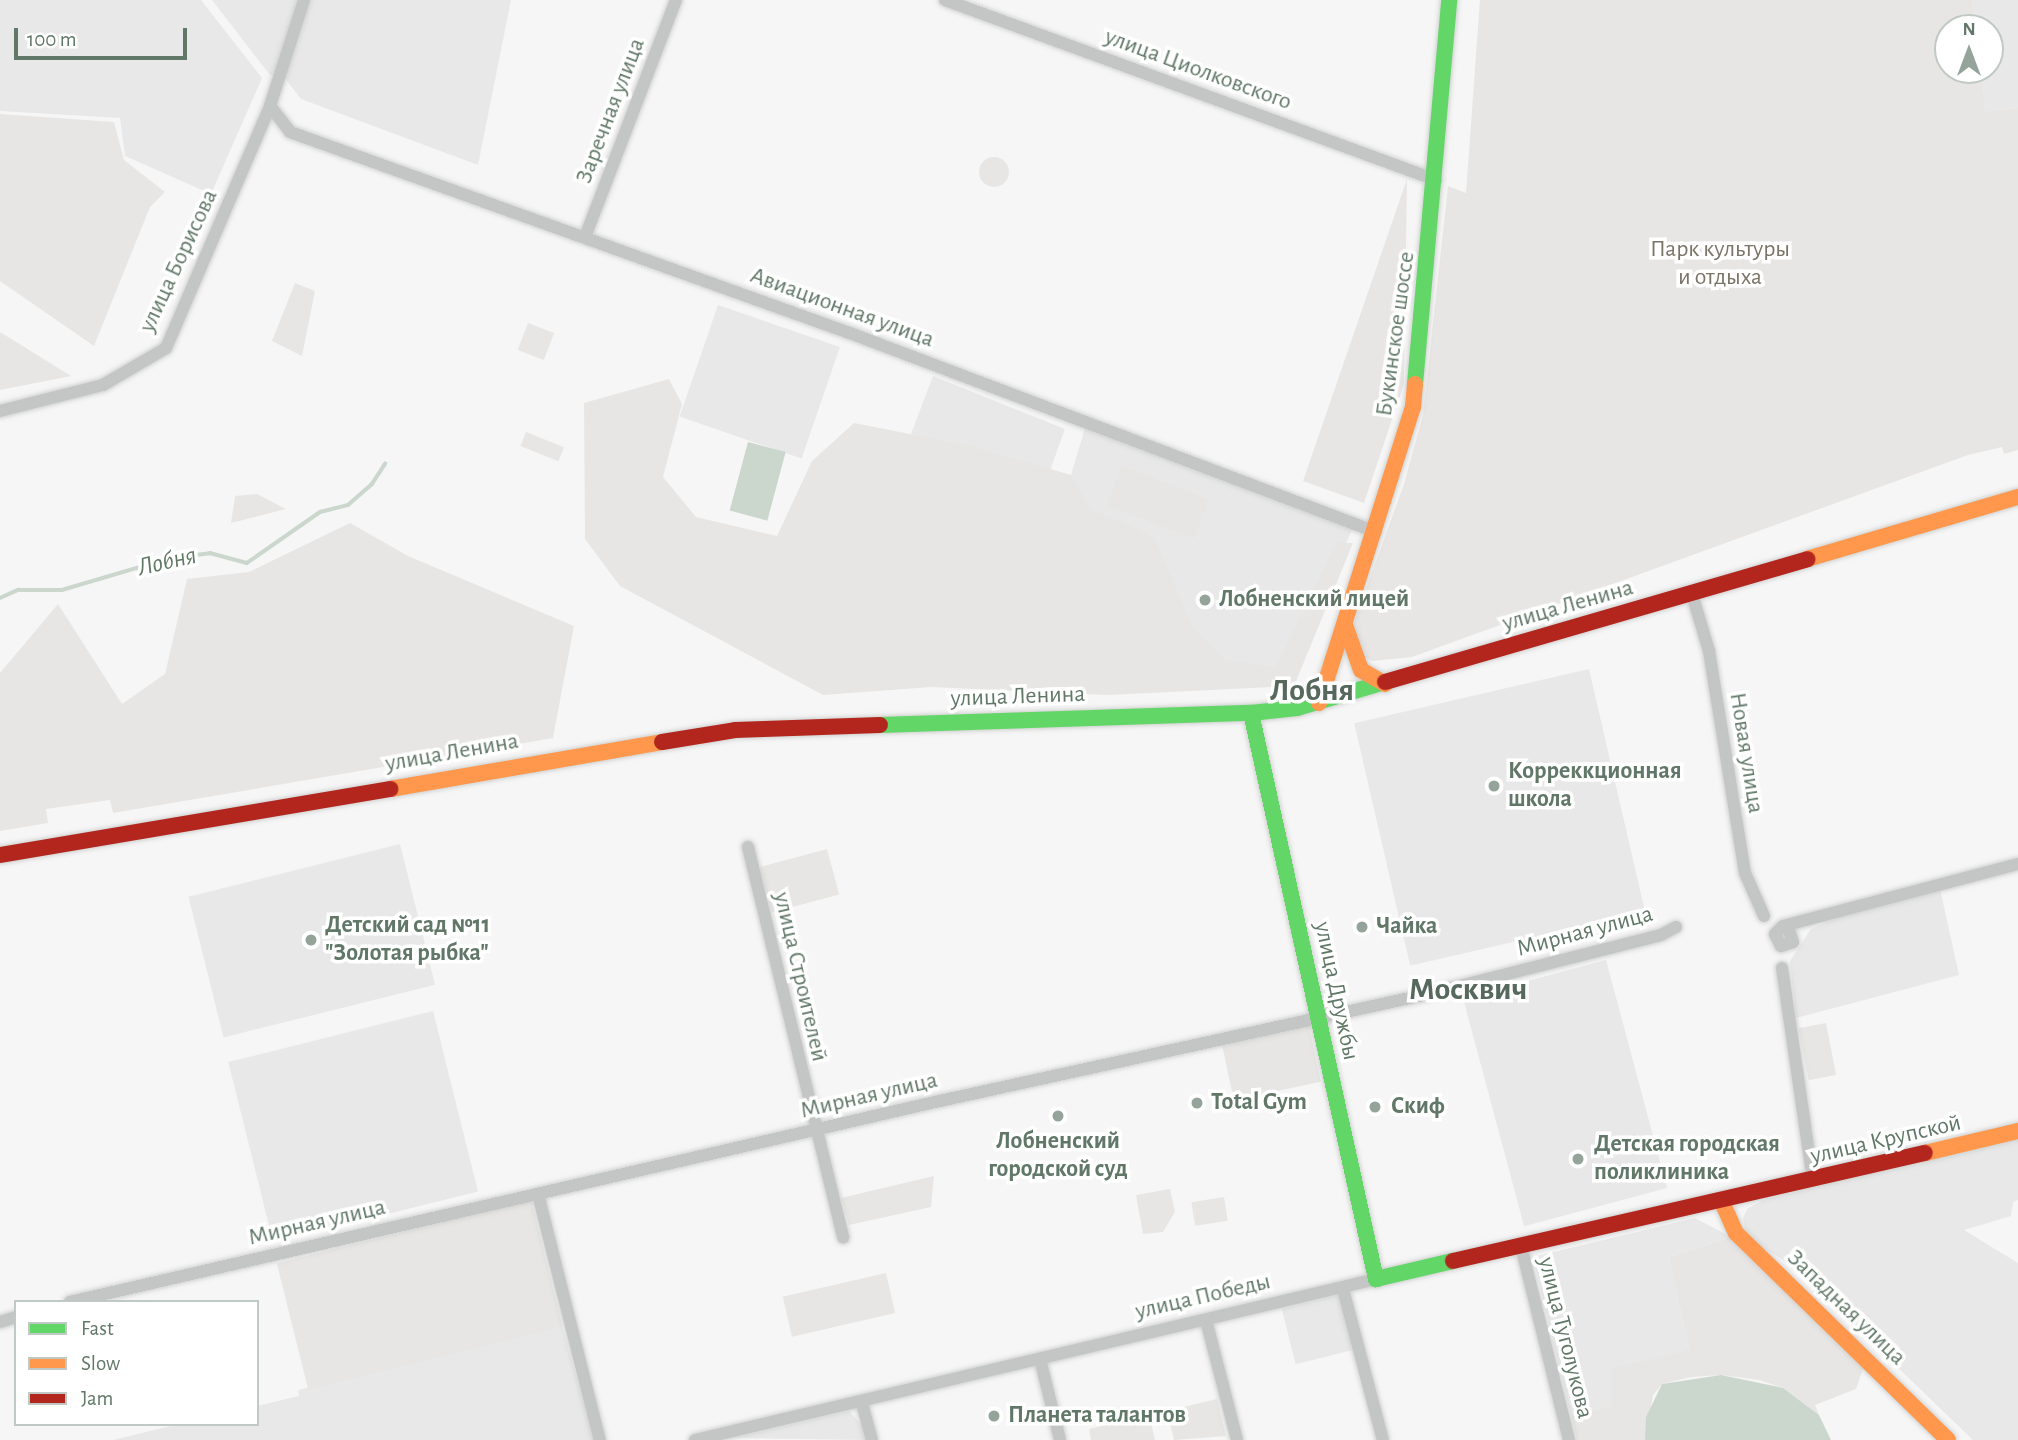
<!DOCTYPE html>
<html>
<head>
<meta charset="utf-8">
<style>
	body { margin:0 }
	#map { position:relative; width:2018px; height:1440px; overflow:hidden; background:#f6f6f6; font-family:"Alegreya Sans",sans-serif }
	div>[style] { position:absolute }
	.built>* { inset:0; background:#e7e8e7; transform-origin:0 0 }
	.green>* { inset:0; background:#e8e6e4; transform-origin:0 0 }
	.round { border-radius:50% }
	.water>* { inset:0; background:#cbd6cd; transform-origin:0 0 }
	.stream>* { height:3.5px; margin:-1.75px; padding:0 1.75px; transform-origin:1.75px; border-radius:1.75px; background:#cbd6cd }
	.roads { filter:drop-shadow(0 0 2px #d0d2d0) drop-shadow(0 0 2px #d0d2d0) }
	.street>* { height:12px; margin:-6px; padding:0 6px; transform-origin:6px; border-radius:6px; background:#c4c6c5 }
	.fast>* { height:16px; margin:-8px; padding:0 8px; transform-origin:8px; border-radius:8px; background:#63d668 }
	.slow>* { height:16px; margin:-8px; padding:0 8px; transform-origin:8px; border-radius:8px; background:#ff974d }
	.jam>* { height:16px; margin:-8px; padding:0 8px; transform-origin:8px; border-radius:8px; background:#b3261e }
	.dots>* { width:19px; height:19px; translate:-50% -50%; box-sizing:border-box; border:4px solid #fff; border-radius:50% }
	span { translate:-50% -50%; white-space:nowrap; text-align:center; line-height:1.15; -webkit-text-stroke:7px #fff; paint-order:stroke }
	.street-label { font-size:24px; color:#617868 }
	.park-label { font-size:24px; color:#7b7568 }
	.poi-label { font-size:24px; color:#617868; font-weight:700 }
	.left { translate:0 -50%; text-align:left }
	.water-label { font-size:26px; color:#607864; font-style:italic }
	.district-label { font-size:32px; color:#57695c; font-weight:700 }
	.legend { position:absolute; left:14px; top:1300px; width:245px; height:126px; box-sizing:border-box; background:#fff; border:2px solid #c0c9c3; margin:0; padding:9px 12px; list-style:none; font-size:21px; color:#617868 }
	.legend li { display:flex; align-items:center; gap:14px; height:35px }
	.legend b { width:35px; border:2px solid #c0c9c3 }
	.north { position:absolute; left:1934px; top:14px; width:70px; height:70px; box-sizing:border-box; background:#fff; border:2px solid #c0c9c3; border-radius:50%; rotate:0deg; font-size:19px; font-weight:700; line-height:28px; text-align:center; color:#617868 }
	.north::after { content:''; display:block; margin:auto; width:24px; height:32px; background:#95a49a; clip-path:polygon(50% 0,100% 100%,50% 72%,0 100%) }
	.scale { position:absolute; left:14px; top:28px; width:173px; height:32px; box-sizing:border-box; border:4px solid #617868; border-top:0; padding-left:9px; font-size:21px; line-height:24px; white-space:nowrap; color:#617868; -webkit-text-stroke:5px #fff; paint-order:stroke }
</style>
</head>
<body>
<div id="map">
	<div class="built">
		<i style="clip-path:polygon(0 0,201px 0,262px 78px,211px 194px,125px 156px,120px 118px,0 111px)"></i>
		<i style="clip-path:polygon(212px 0,511px 0,478px 165px,301px 99px,284px 77px,270px 75px)"></i>
		<i style="clip-path:polygon(1973px 0,2018px 0,2018px 108px,1986px 111px,1981px 70px,1990px 70px,1990px 28px,1976px 28px)"></i>
		<i style="left:718px;top:305px;width:129px;height:118px;rotate:19deg"></i>
		<i style="clip-path:polygon(933px 376px,1065px 429px,1049px 473px,911px 434px)"></i>
		<i style="clip-path:polygon(1085px 428px,1352px 529px,1300px 660px,1244px 679px,1104px 674px,1066px 492px)"></i>
		<i style="left:1589px;top:669px;width:249px;height:241px;rotate:77deg"></i>
		<i style="left:400px;top:844px;width:145px;height:218px;rotate:76deg"></i>
		<i style="clip-path:polygon(1940px 889px,1959px 975px,1796px 1018px,1790px 961px,1811px 929px,1836px 918px)"></i>
		<i style="left:1606px;top:960px;width:236px;height:148px;rotate:75deg"></i>
		<i style="left:433px;top:1011px;width:186px;height:211px;rotate:76deg"></i>
		<i style="clip-path:polygon(2018px 1138px,2018px 1200px,2013px 1202px,2011px 1216px,1964px 1230px,2018px 1263px,2018px 1440px,1973px 1440px,1789px 1263px,1761px 1247px,1745px 1229px,1743px 1218px,1747px 1209px,1765px 1199px)"></i>
		<i style="clip-path:polygon(1695px 1218px,1731px 1237px,1669px 1257px,1689px 1350px,1612px 1405px,1571px 1416px,1533px 1257px)"></i>
		<i style="left:1342px;top:1294px;width:57px;height:62px;rotate:76deg"></i>
		<i style="clip-path:polygon(562px 1326px,594px 1440px,113px 1440px,179px 1424px,257px 1424px,257px 1406px,299px 1396px,298px 1390px)"></i>
		<i style="clip-path:polygon(849px 1411px,862px 1425px,866px 1440px,734px 1438px)"></i>
	</div>
	<div class="green">
		<i style="clip-path:polygon(1480px 0,1973px 0,1976px 28px,1948px 28px,1948px 70px,1981px 70px,1986px 111px,2018px 108px,2018px 450px,2004px 454px,2002px 447px,1968px 455px,1412px 657px,1372px 661px,1361px 655px,1352px 628px,1404px 484px,1423px 415px,1448px 186px,1466px 193px)"></i>
		<i style="clip-path:polygon(0 114px,114px 122px,124px 160px,165px 192px,150px 207px,94px 346px,0 281px)"></i>
		<i class="round" style="left:979px;top:157px;width:30px;height:30px"></i>
		<i style="clip-path:polygon(1407px 179px,1404px 384px,1364px 503px,1303px 481px)"></i>
		<i style="clip-path:polygon(295px 283px,315px 291px,302px 356px,272px 341px)"></i>
		<i style="left:528px;top:323px;width:28px;height:29px;rotate:21deg"></i>
		<i style="clip-path:polygon(0 332px,71px 376px,0 390px)"></i>
		<i style="clip-path:polygon(669px 379px,682px 404px,663px 477px,696px 517px,777px 536px,812px 461px,854px 423px,966px 445px,1071px 475px,1089px 508px,1154px 537px,1193px 628px,1227px 661px,1276px 667px,1336px 543px,1353px 543px,1294px 686px,1108px 695px,931px 687px,823px 695px,620px 586px,585px 539px,584px 403px)"></i>
		<i style="left:526px;top:432px;width:41px;height:15px;rotate:22deg"></i>
		<i style="left:1122px;top:466px;width:93px;height:42px;rotate:21deg"></i>
		<i style="clip-path:polygon(257px 494px,286px 509px,231px 523px,235px 496px)"></i>
		<i style="clip-path:polygon(350px 523px,408px 556px,574px 626px,553px 738px,113px 813px,110px 800px,46px 809px,48px 823px,0 831px,0 673px,58px 604px,122px 704px,165px 674px,187px 579px,249px 572px)"></i>
		<i style="left:827px;top:849px;width:47px;height:70px;rotate:75deg"></i>
		<i style="left:1826px;top:1023px;width:53px;height:28px;rotate:79deg"></i>
		<i style="left:1309px;top:1026px;width:57px;height:89px;rotate:78deg"></i>
		<i style="clip-path:polygon(934px 1176px,931px 1207px,849px 1225px,841px 1198px)"></i>
		<i style="clip-path:polygon(1170px 1189px,1175px 1212px,1163px 1232px,1143px 1234px,1136px 1195px)"></i>
		<i style="left:1224px;top:1197px;width:24px;height:33px;rotate:81deg"></i>
		<i style="left:531px;top:1200px;width:130px;height:262px;rotate:76deg"></i>
		<i style="clip-path:polygon(1731px 1237px,1864px 1366px,1856px 1389px,1815px 1405px,1819px 1415px,1783px 1388px,1759px 1380px,1721px 1375px,1691px 1377px,1662px 1384px,1653px 1395px,1645px 1440px,1577px 1440px,1571px 1416px,1612px 1405px,1611px 1369px,1689px 1350px,1669px 1257px)"></i>
		<i style="left:886px;top:1273px;width:41px;height:106px;rotate:77deg"></i>
		<i style="clip-path:polygon(1217px 1399px,1226px 1436px,1174px 1440px,1167px 1411px)"></i>
		<i style="clip-path:polygon(1149px 1415px,1155px 1440px,1091px 1440px,1089px 1429px)"></i>
	</div>
	<div class="water">
		<i style="left:748px;top:442px;width:39px;height:71px;rotate:15deg"></i>
		<i style="clip-path:polygon(1721px 1375px,1783px 1388px,1819px 1415px,1831px 1440px,1645px 1440px,1646px 1417px,1662px 1384px)"></i>
	</div>
	<div class="stream">
		<i style="left:0;top:598px;width:20px;rotate:-24deg"></i>
		<i style="left:18px;top:590px;width:44px"></i>
		<i style="left:62px;top:590px;width:114px;rotate:-16.4deg"></i>
		<i style="left:171px;top:558px;width:39px;rotate:-7deg"></i>
		<i style="left:210px;top:553px;width:38px;rotate:15deg"></i>
		<i style="left:247px;top:563px;width:89px;rotate:-34.9deg"></i>
		<i style="left:320px;top:512px;width:29px;rotate:-14deg"></i>
		<i style="left:348px;top:505px;width:32px;rotate:-41deg"></i>
		<i style="left:372px;top:484px;width:24px;rotate:-57deg"></i>
	</div>
	<div class="roads">
		<div class="street">
			<i style="left:304px;top:0;width:111px;rotate:107.8deg"></i>
			<i style="left:270px;top:106px;width:33px;rotate:52deg"></i>
			<i style="left:290px;top:132px;width:600px;rotate:19.76deg"></i>
			<i style="left:855px;top:335px;width:557px;rotate:20.71deg"></i>
			<i style="left:945px;top:0;width:523px;rotate:20.13deg"></i>
			<i style="left:585px;top:237px;width:254px;rotate:-69deg"></i>
			<i style="left:0;top:411px;width:106px;rotate:-14.2deg"></i>
			<i style="left:103px;top:385px;width:73px;rotate:-30.4deg"></i>
			<i style="left:166px;top:348px;width:263px;rotate:-66.7deg"></i>
			<i style="left:1692px;top:594px;width:59px;rotate:73.4deg"></i>
			<i style="left:1709px;top:651px;width:225px;rotate:80.8deg"></i>
			<i style="left:1745px;top:873px;width:47px;rotate:66.2deg"></i>
			<i style="left:748px;top:847px;width:402px;rotate:76.3deg"></i>
			<i style="left:1788px;top:927px;width:16px;rotate:72deg"></i>
			<i style="left:1793px;top:942px;width:13px;rotate:162deg"></i>
			<i style="left:1781px;top:946px;width:13px;rotate:-117deg"></i>
			<i style="left:1775px;top:934px;width:11px;rotate:-45deg"></i>
			<i style="left:1783px;top:926px;width:243px;rotate:-14.8deg"></i>
			<i style="left:1782px;top:968px;width:214px;rotate:81.7deg"></i>
			<i style="left:538px;top:1194px;width:254px;rotate:75.9deg"></i>
			<i style="left:1521px;top:1246px;width:200px;rotate:76.1deg"></i>
			<i style="left:1343px;top:1289px;width:156px;rotate:75.2deg"></i>
			<i style="left:70px;top:1302px;width:879px;rotate:-13.02deg"></i>
			<i style="left:926px;top:1104px;width:514px;rotate:-12.36deg"></i>
			<i style="left:1428px;top:994px;width:240px;rotate:-14.2deg"></i>
			<i style="left:1661px;top:935px;width:17px;rotate:-28deg"></i>
			<i style="left:1206px;top:1320px;width:124px;rotate:75.5deg"></i>
			<i style="left:0;top:1322px;width:17px;rotate:-17deg"></i>
			<i style="left:1040px;top:1359px;width:83px;rotate:76.1deg"></i>
			<i style="left:862px;top:1403px;width:38px;rotate:75deg"></i>
			<i style="left:695px;top:1440px;width:700px;rotate:-13.3deg"></i>
		</div>
		<div class="fast">
			<i style="left:1415px;top:384px;width:386px;rotate:-84.9deg"></i>
			<i style="left:1251px;top:713px;width:580px;rotate:77.55deg"></i>
			<i style="left:1376px;top:1279px;width:79px;rotate:-13.2deg"></i>
			<i style="left:880px;top:725px;width:371px;rotate:-1.9deg"></i>
			<i style="left:1251px;top:713px;width:46px;rotate:-6.2deg"></i>
			<i style="left:1297px;top:708px;width:92px;rotate:-16.5deg"></i>
		</div>
		<div class="slow">
			<i style="left:1807px;top:559px;width:220px;rotate:-16.4deg"></i>
			<i style="left:1345px;top:625px;width:48px;rotate:70.4deg"></i>
			<i style="left:1361px;top:670px;width:28px;rotate:30deg"></i>
			<i style="left:1319px;top:703px;width:311px;rotate:-72.4deg"></i>
			<i style="left:1413px;top:407px;width:23px;rotate:-85deg"></i>
			<i style="left:390px;top:789px;width:276px;rotate:-9.8deg"></i>
			<i style="left:1925px;top:1153px;width:96px;rotate:-13.3deg"></i>
			<i style="left:1722px;top:1202px;width:34px;rotate:66deg"></i>
			<i style="left:1736px;top:1233px;width:296px;rotate:44.3deg"></i>
		</div>
		<div class="jam">
			<i style="left:1385px;top:682px;width:440px;rotate:-16.2deg"></i>
			<i style="left:662px;top:742px;width:74px;rotate:-9.3deg"></i>
			<i style="left:735px;top:730px;width:145px;rotate:-2deg"></i>
			<i style="left:0;top:855px;width:396px;rotate:-9.6deg"></i>
			<i style="left:1453px;top:1261px;width:484px;rotate:-12.9deg"></i>
		</div>
	</div>
	<div class="dots">
		<i style="left:1205px;top:600px;background:#95a49a"></i>
		<i style="left:1494px;top:786px;background:#95a49a"></i>
		<i style="left:1362px;top:927px;background:#95a49a"></i>
		<i style="left:311px;top:940px;background:#95a49a"></i>
		<i style="left:1197px;top:1103px;background:#95a49a"></i>
		<i style="left:1375px;top:1107px;background:#95a49a"></i>
		<i style="left:1058px;top:1116px;background:#95a49a"></i>
		<i style="left:1578px;top:1159px;background:#95a49a"></i>
		<i style="left:994px;top:1416px;background:#95a49a"></i>
	</div>
	<div class="street-label">
		<span style="left:1198px;top:70px;rotate:20deg">улица Циолковского</span>
		<span style="left:611px;top:111px;rotate:-69deg">Заречная улица</span>
		<span style="left:179px;top:261px;rotate:-65deg">улица Борисова</span>
		<span style="left:842px;top:308px;rotate:20deg">Авиационная улица</span>
		<span style="left:1396px;top:334px;rotate:-82deg">Букинское шоссе</span>
		<span style="left:1568px;top:606px;rotate:-16deg">улица Ленина</span>
		<span style="left:1018px;top:697px;rotate:-2deg">улица Ленина</span>
		<span style="left:452px;top:753px;rotate:-10deg">улица Ленина</span>
		<span style="left:1746px;top:753px;rotate:81deg">Новая улица</span>
		<span style="left:1585px;top:932px;rotate:-15deg">Мирная улица</span>
		<span style="left:800px;top:977px;rotate:77deg">улица Строителей</span>
		<span style="left:1336px;top:991px;rotate:78deg">улица Дружбы</span>
		<span style="left:869px;top:1096px;rotate:-13deg">Мирная улица</span>
		<span style="left:1886px;top:1140px;rotate:-13deg">улица Крупской</span>
		<span style="left:317px;top:1223px;rotate:-13deg">Мирная улица</span>
		<span style="left:1203px;top:1297px;rotate:-13deg">улица Победы</span>
		<span style="left:1846px;top:1308px;rotate:44deg">Западная улица</span>
		<span style="left:1565px;top:1338px;rotate:76deg">улица Туголукова</span>
	</div>
	<div class="park-label">
		<span style="left:1720px;top:264px">Парк культуры<br>и отдыха</span>
	</div>
	<div class="poi-label">
		<span class="left" style="left:1219px;top:600px">Лобненский лицей</span>
		<span class="left" style="left:1508px;top:786px">Корреккционная<br>школа</span>
		<span class="left" style="left:325px;top:940px">Детский сад №11<br>"Золотая рыбка"</span>
		<span class="left" style="left:1376px;top:927px">Чайка</span>
		<span class="left" style="left:1211px;top:1103px">Total Gym</span>
		<span class="left" style="left:1391px;top:1107px">Скиф</span>
		<span style="left:1058px;top:1156px">Лобненский<br>городской суд</span>
		<span class="left" style="left:1594px;top:1159px">Детская городская<br>поликлиника</span>
		<span class="left" style="left:1008px;top:1416px">Планета талантов</span>
	</div>
	<div class="water-label">
		<span style="left:167px;top:562px;rotate:-13deg">Лобня</span>
	</div>
	<div class="district-label">
		<span style="left:1312px;top:690px">Лобня</span>
		<span style="left:1468px;top:989px">Москвич</span>
	</div>
	<ul class="legend">
	<li><b style="height:9px;background:#63d668"></b>Fast</li>
	<li><b style="height:9px;background:#ff974d"></b>Slow</li>
	<li><b style="height:9px;background:#b3261e"></b>Jam</li>
	</ul>
	<div class="north">N</div>
	<div class="scale">100 m</div>
</div>
</body>
</html>
